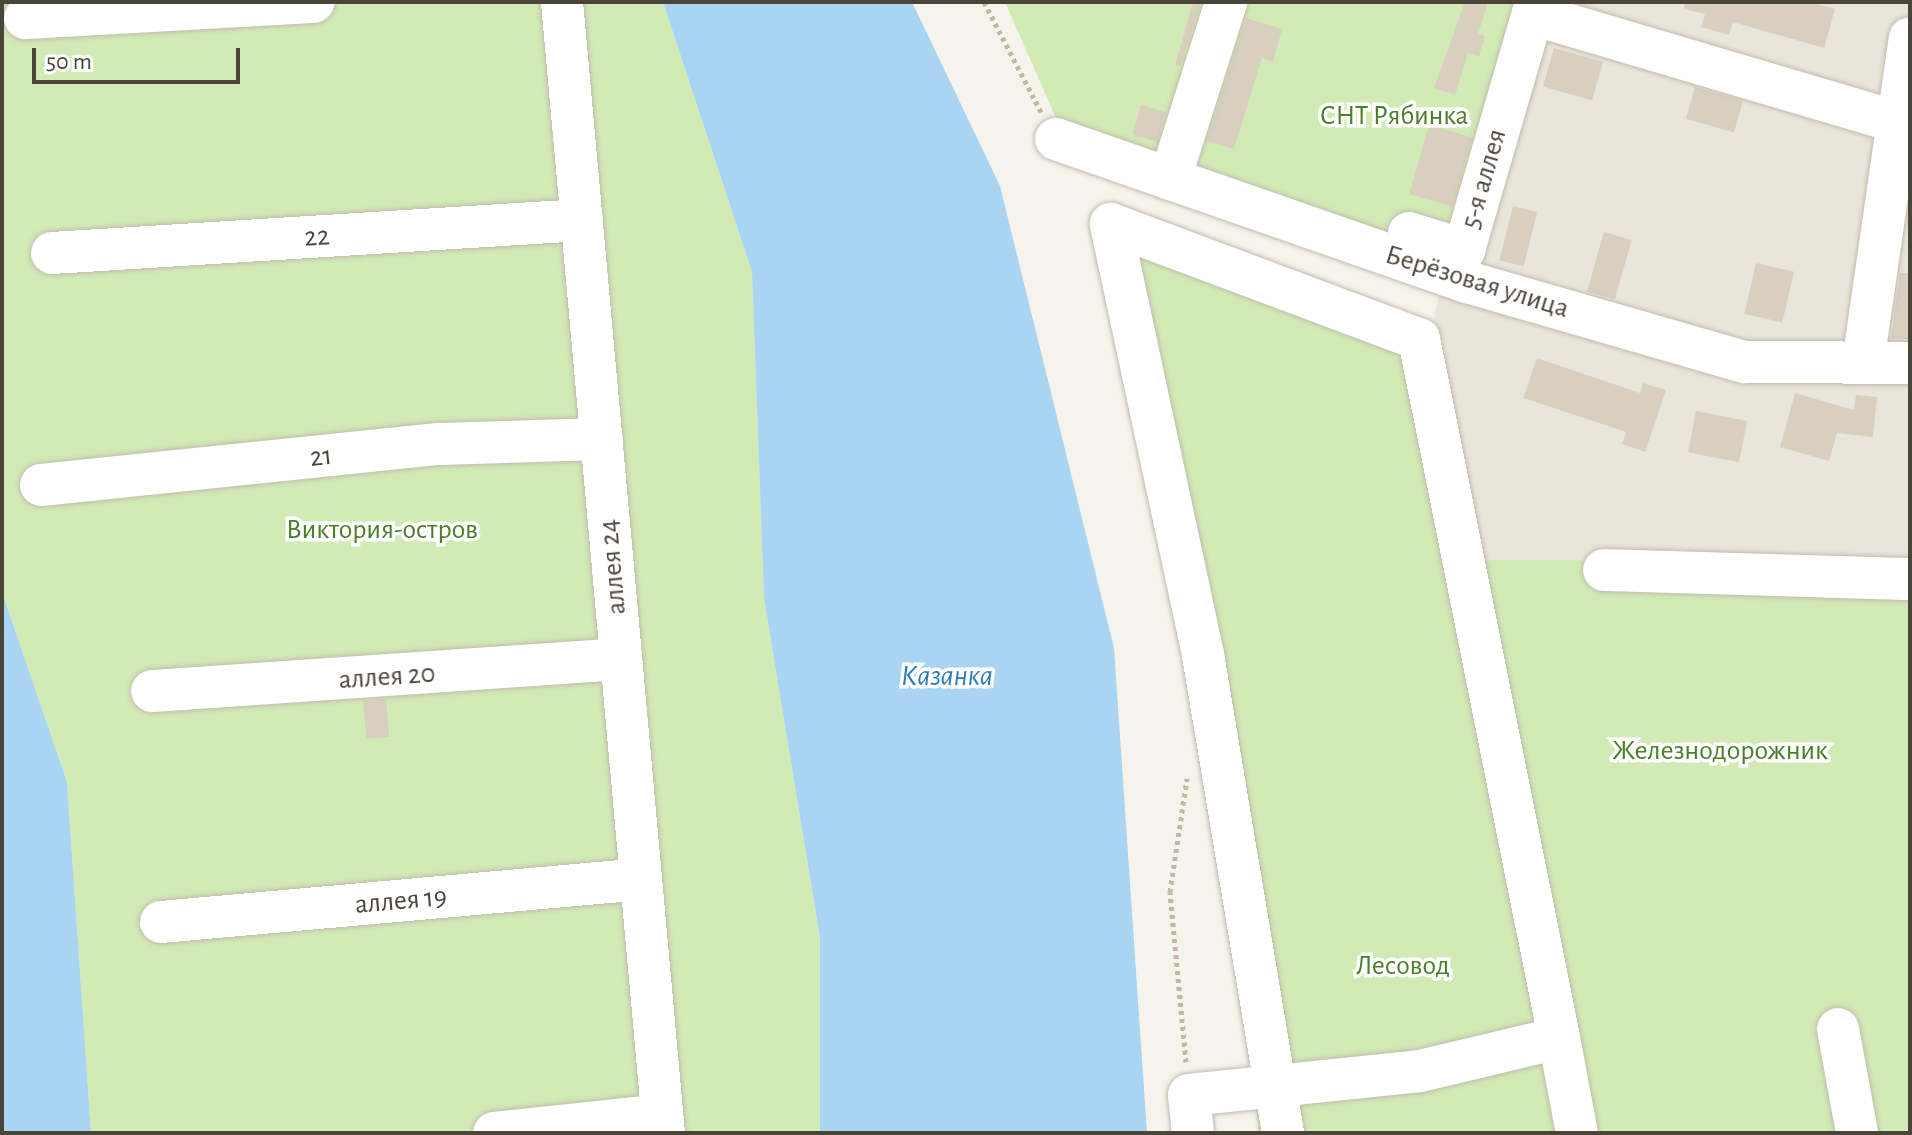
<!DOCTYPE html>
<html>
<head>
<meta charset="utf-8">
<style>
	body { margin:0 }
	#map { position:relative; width:1912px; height:1135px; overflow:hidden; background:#f6f3ec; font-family:"Alegreya Sans",sans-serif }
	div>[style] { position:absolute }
	.residential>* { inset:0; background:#eae5da }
	.green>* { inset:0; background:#d2eab5 }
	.water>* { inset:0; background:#a9d4f2 }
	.building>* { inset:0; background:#d8cfc1; transform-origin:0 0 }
	.path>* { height:5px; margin-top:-2.5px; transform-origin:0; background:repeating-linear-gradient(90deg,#c4b79f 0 4px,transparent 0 8px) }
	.roads { filter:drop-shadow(0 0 2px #c2bbae) drop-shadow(0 0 2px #c2bbae) }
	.minor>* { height:42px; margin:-21px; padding:0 21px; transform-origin:21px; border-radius:21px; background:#fff }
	span { translate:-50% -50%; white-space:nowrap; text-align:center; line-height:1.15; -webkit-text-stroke:7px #fff; paint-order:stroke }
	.park-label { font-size:28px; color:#4a7f2a }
	.street-label { font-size:28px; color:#4b4439 }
	.water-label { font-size:30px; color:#2e7ab2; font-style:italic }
	.frame { position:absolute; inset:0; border:4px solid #4b4439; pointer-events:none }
	.scale { position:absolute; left:32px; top:48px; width:208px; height:36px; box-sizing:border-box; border:4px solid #4b4439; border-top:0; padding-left:10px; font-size:24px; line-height:28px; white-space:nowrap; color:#4b4439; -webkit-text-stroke:6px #fff; paint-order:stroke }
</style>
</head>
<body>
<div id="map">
	<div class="residential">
		<i style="clip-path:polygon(1555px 2px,1910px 2px,1910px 561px,1479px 560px,1430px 334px,1440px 291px,1475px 286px)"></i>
	</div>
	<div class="green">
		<i style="clip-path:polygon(2px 2px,663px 2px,752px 272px,764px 598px,820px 938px,820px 1133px,91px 1133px,67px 782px,2px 592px)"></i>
		<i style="clip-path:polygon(1005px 2px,1544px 2px,1469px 257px,1062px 132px)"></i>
		<i style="clip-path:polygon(1098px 212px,1430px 334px,1479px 560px,1910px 561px,1910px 1133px,1259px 1133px,1196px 647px)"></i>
	</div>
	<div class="water">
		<i style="clip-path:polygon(663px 2px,912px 2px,1000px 186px,1114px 648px,1147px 1133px,820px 1133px,820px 938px,764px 598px,752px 272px)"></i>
		<i style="clip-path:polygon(2px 592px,67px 782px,91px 1133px,2px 1133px)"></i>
	</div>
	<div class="building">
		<i style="clip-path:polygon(1193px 2px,1201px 2px,1180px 66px,1175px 65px)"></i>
		<i style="clip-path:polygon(1465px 2px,1488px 2px,1478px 34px,1485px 36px,1479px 56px,1468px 53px,1455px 95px,1434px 88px)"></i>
		<i style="clip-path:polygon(1685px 2px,1810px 2px,1835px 9px,1824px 48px,1733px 22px,1729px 35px,1701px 27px,1705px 14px,1684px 9px)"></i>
		<i style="clip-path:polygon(1246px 18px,1282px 29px,1273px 62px,1262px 58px,1234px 149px,1207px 141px)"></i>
		<i style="left:1554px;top:48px;width:51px;height:40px;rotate:16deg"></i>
		<i style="left:1695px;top:87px;width:50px;height:33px;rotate:16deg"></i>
		<i style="left:1141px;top:105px;width:26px;height:31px;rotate:16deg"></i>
		<i style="left:1429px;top:125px;width:45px;height:72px;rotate:16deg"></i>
		<i style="left:1513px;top:206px;width:25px;height:56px;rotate:14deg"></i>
		<i style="left:1604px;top:232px;width:29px;height:62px;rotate:16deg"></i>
		<i style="left:1756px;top:263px;width:39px;height:52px;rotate:13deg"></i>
		<i style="clip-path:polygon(1900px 273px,1910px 273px,1910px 339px,1891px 339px)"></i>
		<i style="clip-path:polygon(1537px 358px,1640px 393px,1643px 383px,1666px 390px,1645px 452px,1622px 444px,1626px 432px,1523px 398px)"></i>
		<i style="clip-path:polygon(1795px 393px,1854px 410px,1856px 395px,1877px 397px,1873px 437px,1837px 433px,1829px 461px,1780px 447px)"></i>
		<i style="left:1696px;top:411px;width:52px;height:42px;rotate:11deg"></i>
		<i style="left:386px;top:699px;width:38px;height:23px;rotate:85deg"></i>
	</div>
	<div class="path">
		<i style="left:984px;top:2px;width:124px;rotate:62.6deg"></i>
		<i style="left:1186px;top:1062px;width:171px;rotate:-95.4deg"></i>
		<i style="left:1170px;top:892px;width:115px;rotate:-81.5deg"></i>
	</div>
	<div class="roads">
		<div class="minor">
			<i style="left:562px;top:2px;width:1136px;rotate:84.85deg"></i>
			<i style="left:25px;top:18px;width:289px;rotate:-3.2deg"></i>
			<i style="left:1546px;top:18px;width:366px;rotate:16.5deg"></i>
			<i style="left:1056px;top:139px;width:435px;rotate:19.2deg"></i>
			<i style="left:1467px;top:282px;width:289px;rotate:16.1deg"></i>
			<i style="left:1745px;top:362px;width:165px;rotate:0.3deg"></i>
			<i style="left:1170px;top:179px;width:186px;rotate:-72.4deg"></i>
			<i style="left:1409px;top:233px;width:58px;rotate:17.2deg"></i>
			<i style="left:1464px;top:250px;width:258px;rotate:-73.8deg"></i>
			<i style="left:52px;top:253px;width:531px;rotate:-3.56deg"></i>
			<i style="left:1863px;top:363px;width:328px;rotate:-81.8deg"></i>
			<i style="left:41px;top:485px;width:402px;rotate:-5.9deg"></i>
			<i style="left:441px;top:444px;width:161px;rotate:-1.8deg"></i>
			<i style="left:1604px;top:570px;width:306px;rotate:1.7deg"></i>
			<i style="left:152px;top:691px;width:470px;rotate:-3.9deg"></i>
			<i style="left:161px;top:922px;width:482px;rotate:-5.1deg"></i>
			<i style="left:1838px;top:1029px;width:106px;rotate:79.6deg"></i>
			<i style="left:494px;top:1133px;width:169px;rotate:-6.1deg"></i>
			<i style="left:1193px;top:1133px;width:38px;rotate:-96deg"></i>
			<i style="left:1189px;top:1095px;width:232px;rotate:-5.9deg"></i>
			<i style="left:1420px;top:1071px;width:143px;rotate:-13.4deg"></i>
			<i style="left:1559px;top:1038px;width:97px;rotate:79.3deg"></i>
			<i style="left:1283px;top:1133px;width:481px;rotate:-99.5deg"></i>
			<i style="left:1204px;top:659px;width:445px;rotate:-102.1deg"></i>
			<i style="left:1111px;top:224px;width:329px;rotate:20.5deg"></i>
			<i style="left:1419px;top:339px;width:713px;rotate:78.67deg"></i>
		</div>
	</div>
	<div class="park-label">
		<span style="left:1394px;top:116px">СНТ Рябинка</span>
		<span style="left:382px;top:530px">Виктория-остров</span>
		<span style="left:1720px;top:751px">Железнодорожник</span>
		<span style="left:1403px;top:966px">Лесовод</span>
	</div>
	<div class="street-label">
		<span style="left:1484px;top:179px;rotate:-74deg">5-я аллея</span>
		<span style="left:317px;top:237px;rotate:-4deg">22</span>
		<span style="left:1477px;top:282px;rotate:17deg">Берёзовая улица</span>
		<span style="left:321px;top:457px;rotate:-6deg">21</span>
		<span style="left:613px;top:567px;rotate:-95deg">аллея 24</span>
		<span style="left:387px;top:677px;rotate:-4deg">аллея 20</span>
		<span style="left:401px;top:901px;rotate:-5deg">аллея 19</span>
	</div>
	<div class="water-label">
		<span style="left:947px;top:676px">Казанка</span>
	</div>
	<div class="frame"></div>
	<div class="scale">50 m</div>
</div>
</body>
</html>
